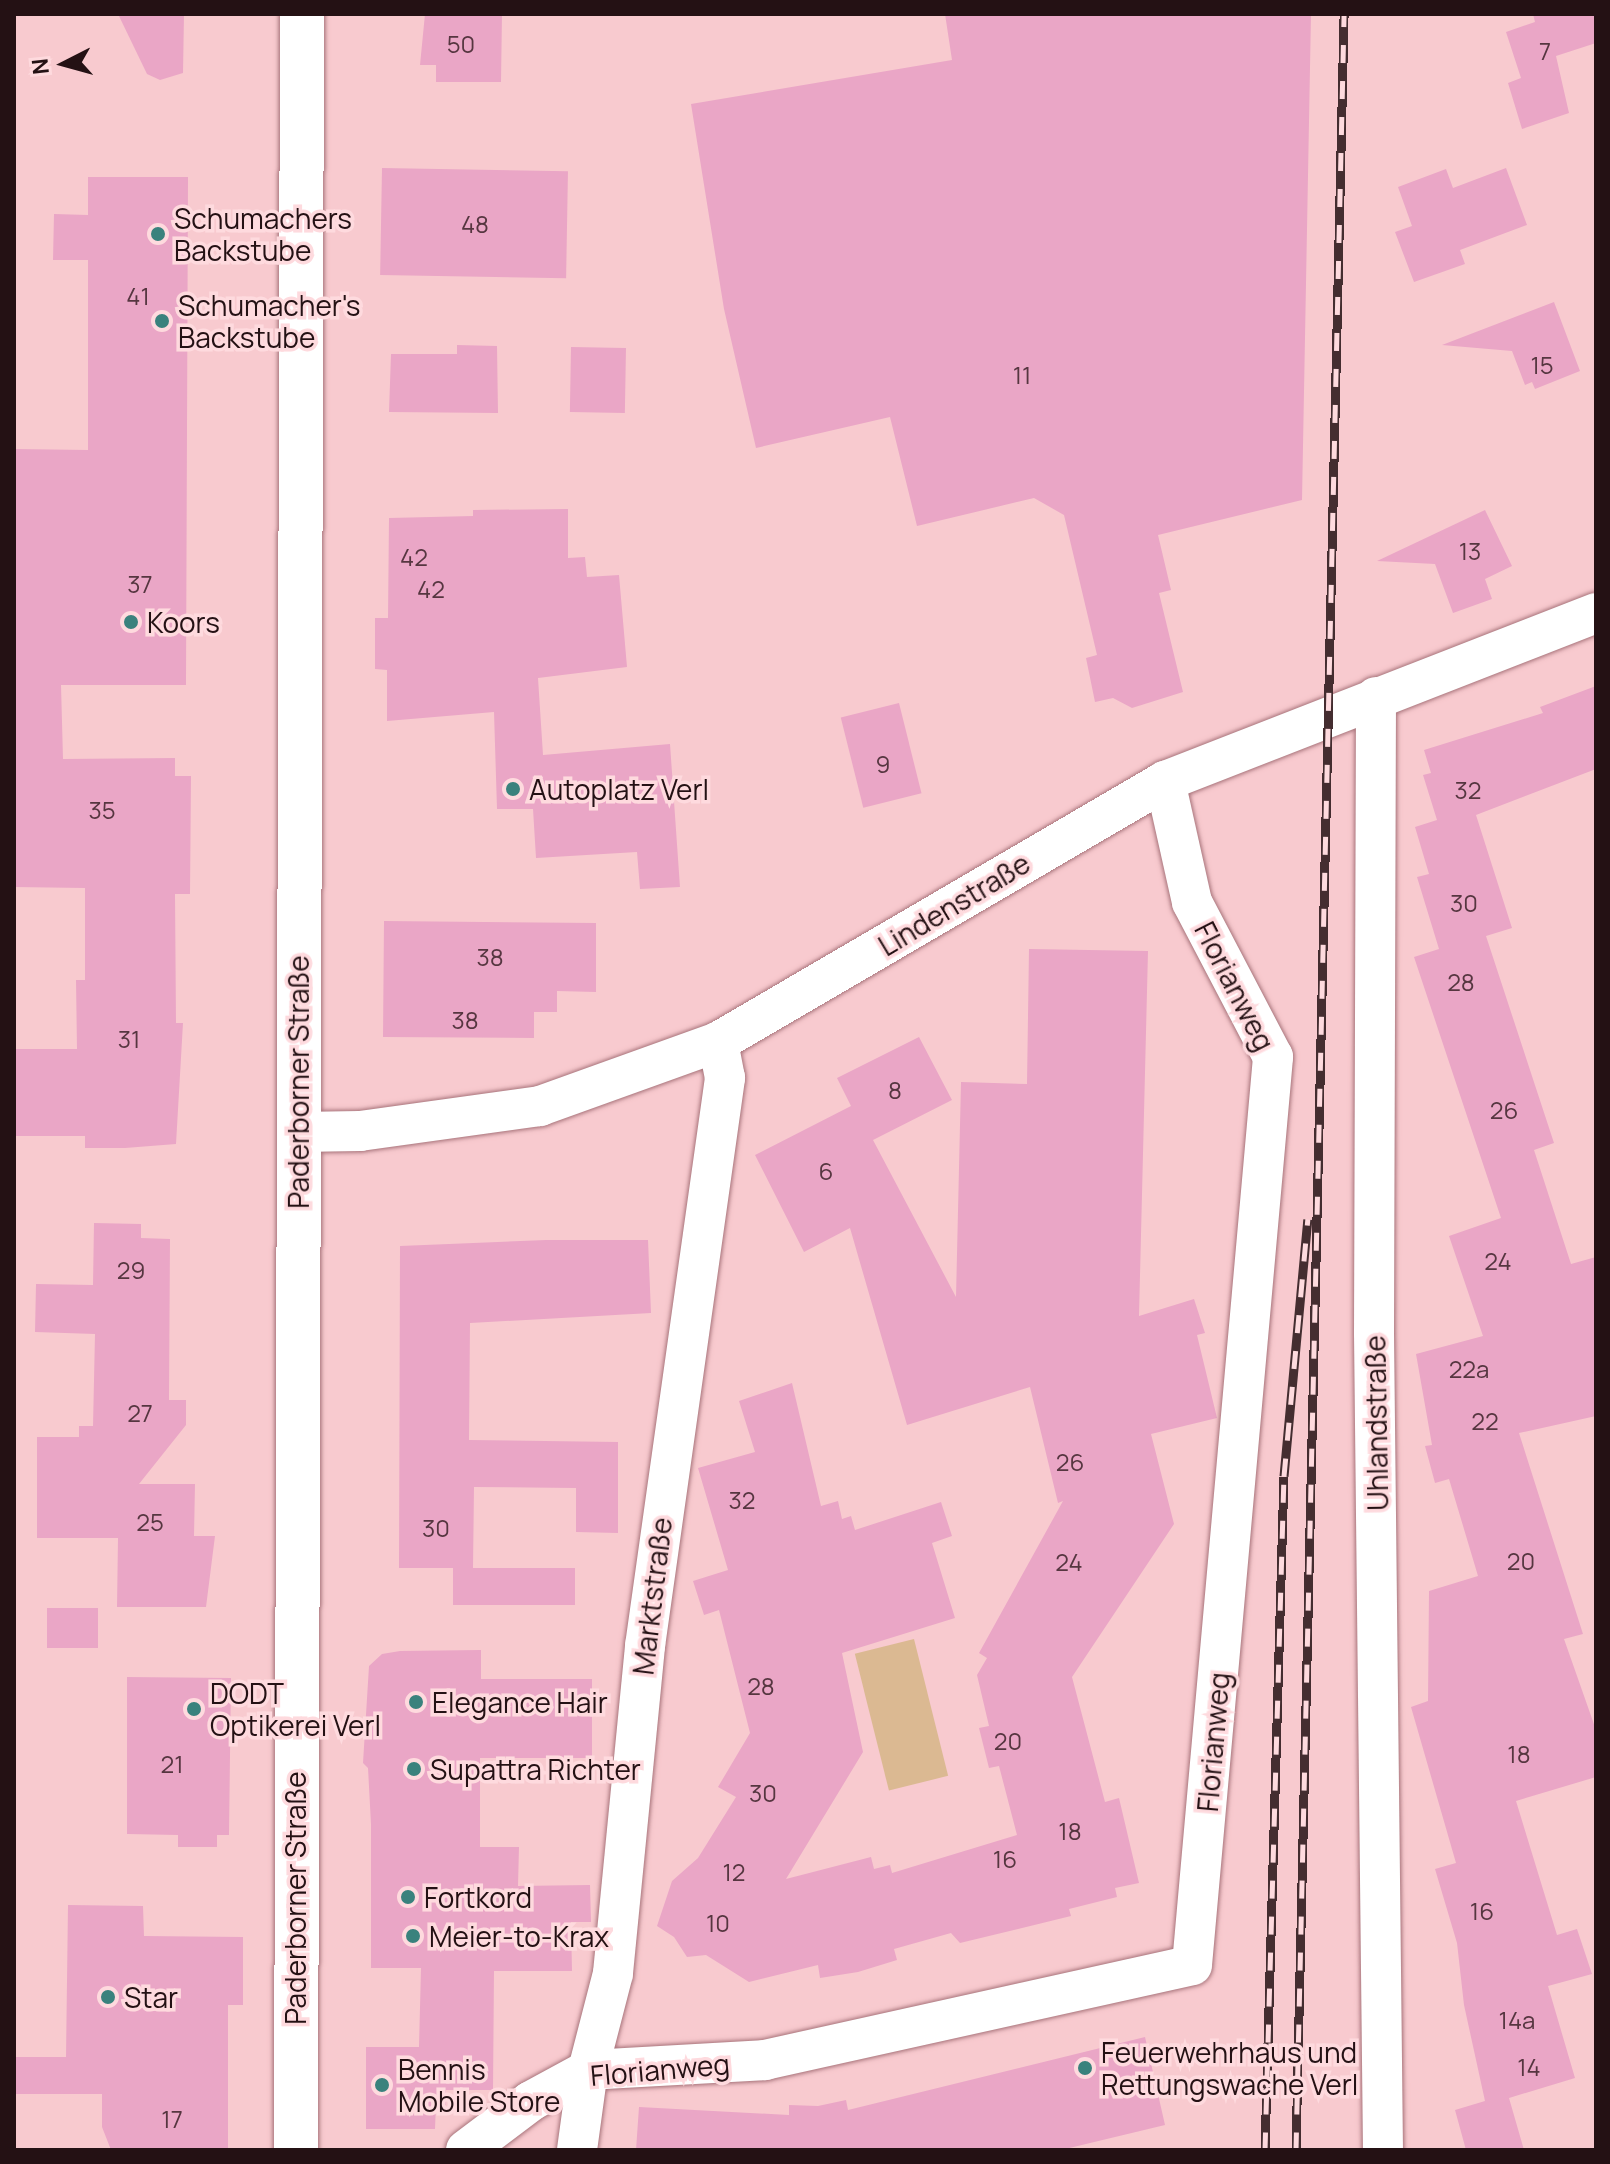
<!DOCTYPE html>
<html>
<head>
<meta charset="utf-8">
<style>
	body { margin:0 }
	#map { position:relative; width:1610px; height:2164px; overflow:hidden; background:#f8cacf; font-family:Manrope,sans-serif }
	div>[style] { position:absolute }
	.green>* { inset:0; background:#dbb992; transform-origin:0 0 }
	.building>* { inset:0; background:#eaa6c6; transform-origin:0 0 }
	.roads { filter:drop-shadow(0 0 2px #a8747b) drop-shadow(0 0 2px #a8747b) }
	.street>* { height:40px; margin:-20px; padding:0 20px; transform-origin:20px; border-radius:20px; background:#fff }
	.secondary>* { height:44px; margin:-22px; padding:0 22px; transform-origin:22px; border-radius:22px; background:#fff }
	.rail>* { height:9px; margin-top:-4.5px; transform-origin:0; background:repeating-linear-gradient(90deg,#fedade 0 18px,#442d30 0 36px); box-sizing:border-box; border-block:2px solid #442d30 }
	.dots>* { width:22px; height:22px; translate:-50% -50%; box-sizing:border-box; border:4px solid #fedade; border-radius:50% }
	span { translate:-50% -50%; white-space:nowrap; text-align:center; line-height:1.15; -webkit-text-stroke:7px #fedade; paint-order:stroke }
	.number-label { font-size:24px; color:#563640 }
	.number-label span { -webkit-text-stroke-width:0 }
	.poi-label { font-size:28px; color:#241114 }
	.left { translate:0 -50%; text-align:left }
	.street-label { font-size:28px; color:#241114 }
	.frame { position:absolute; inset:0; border:16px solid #241114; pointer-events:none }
	.north { position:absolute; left:24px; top:24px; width:80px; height:80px; -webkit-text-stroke:6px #fedade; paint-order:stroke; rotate:264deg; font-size:22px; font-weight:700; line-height:32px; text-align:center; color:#241114 }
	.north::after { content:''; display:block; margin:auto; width:28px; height:36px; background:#241114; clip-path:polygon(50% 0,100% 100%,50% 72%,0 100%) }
</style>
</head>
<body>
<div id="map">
	<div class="green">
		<i style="left:914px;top:1639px;width:141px;height:61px;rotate:76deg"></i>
	</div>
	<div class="building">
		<i style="clip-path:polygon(118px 14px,184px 14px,183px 73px,160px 80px,147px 74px)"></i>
		<i style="clip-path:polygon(425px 14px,502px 14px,501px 82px,436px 82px,436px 65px,420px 65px)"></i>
		<i style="clip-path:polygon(945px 14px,1311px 14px,1302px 500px,1158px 535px,1171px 590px,1159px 593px,1183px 692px,1132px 708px,1113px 698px,1095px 702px,1086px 658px,1097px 655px,1064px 515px,1034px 498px,917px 526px,890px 417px,756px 448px,724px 309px,691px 104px,952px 60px)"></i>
		<i style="clip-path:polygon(1533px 14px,1596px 14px,1596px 43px,1556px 56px,1569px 113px,1522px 129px,1508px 83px,1521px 78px,1506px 32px,1535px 22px)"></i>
		<i style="left:382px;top:168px;width:186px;height:107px;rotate:1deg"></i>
		<i style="clip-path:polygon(1506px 168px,1527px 225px,1460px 250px,1465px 264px,1414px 282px,1395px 232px,1412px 226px,1398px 187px,1446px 169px,1453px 188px)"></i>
		<i style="clip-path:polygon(88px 177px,188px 177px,186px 685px,61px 685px,63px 759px,175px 758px,175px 776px,191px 776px,190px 894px,175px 894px,176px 1023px,183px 1023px,176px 1144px,125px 1148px,85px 1148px,85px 1136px,14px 1136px,14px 1049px,77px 1049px,76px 980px,85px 980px,85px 888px,14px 887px,14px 449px,88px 450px,88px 260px,53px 260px,54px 214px,88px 215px)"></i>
		<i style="clip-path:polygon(1554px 302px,1580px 371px,1535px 389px,1532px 382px,1525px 385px,1512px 351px,1442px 345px)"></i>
		<i style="clip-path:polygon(457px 345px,497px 346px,498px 413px,389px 412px,391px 354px,457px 354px)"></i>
		<i style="left:571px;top:347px;width:55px;height:65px;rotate:1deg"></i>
		<i style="clip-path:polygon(568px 509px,568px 558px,585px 557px,587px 577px,619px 575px,627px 667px,538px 678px,543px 755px,670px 744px,680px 887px,640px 889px,637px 852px,536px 858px,533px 809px,497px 809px,494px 712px,387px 721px,387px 670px,375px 669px,375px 618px,388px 618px,389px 518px,473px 516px,473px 510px)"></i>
		<i style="clip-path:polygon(1485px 510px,1512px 566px,1485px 579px,1492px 599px,1453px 613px,1435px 564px,1377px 561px)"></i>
		<i style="clip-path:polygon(1596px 686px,1596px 769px,1476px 815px,1512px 928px,1486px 936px,1554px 1143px,1534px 1150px,1571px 1264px,1596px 1257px,1596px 1416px,1519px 1433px,1583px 1634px,1564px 1639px,1596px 1730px,1596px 1777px,1516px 1801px,1557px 1935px,1577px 1929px,1592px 1974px,1548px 1986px,1575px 2078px,1509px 2098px,1524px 2150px,1466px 2150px,1455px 2110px,1485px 2101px,1464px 2005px,1457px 1943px,1435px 1869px,1456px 1863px,1411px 1707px,1428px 1701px,1429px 1591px,1478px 1576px,1449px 1479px,1435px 1483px,1425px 1446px,1432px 1445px,1416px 1354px,1483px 1336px,1449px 1236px,1501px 1218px,1414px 957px,1439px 949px,1417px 877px,1429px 874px,1415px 827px,1437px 820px,1423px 775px,1431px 773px,1424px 750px,1543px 713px,1540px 707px)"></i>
		<i style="left:899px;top:703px;width:93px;height:60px;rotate:76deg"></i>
		<i style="clip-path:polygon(384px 921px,596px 923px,596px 992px,557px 991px,557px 1012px,534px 1012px,534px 1038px,383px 1037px)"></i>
		<i style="clip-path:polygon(1029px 949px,1148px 951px,1139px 1316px,1194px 1299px,1205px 1333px,1197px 1335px,1217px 1418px,1151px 1434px,1174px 1524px,1072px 1677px,1105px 1802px,1119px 1798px,1139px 1883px,1115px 1888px,1117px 1897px,1069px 1909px,1071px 1916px,960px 1943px,951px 1933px,894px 1949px,897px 1960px,858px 1972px,820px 1978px,818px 1965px,749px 1982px,706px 1955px,687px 1957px,674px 1937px,657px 1926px,672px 1881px,698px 1858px,736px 1797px,718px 1787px,750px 1733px,719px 1610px,704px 1615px,693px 1581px,728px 1570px,698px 1468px,755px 1452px,739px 1401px,792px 1383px,821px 1506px,838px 1501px,842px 1519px,851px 1516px,855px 1530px,941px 1502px,952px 1536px,932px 1543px,955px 1618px,842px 1653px,863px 1752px,786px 1879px,871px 1857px,874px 1869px,890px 1865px,892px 1873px,1017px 1835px,999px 1766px,989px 1768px,979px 1728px,989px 1726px,977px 1675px,987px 1658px,979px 1653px,1063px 1501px,1058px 1503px,1030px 1387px,907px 1425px,850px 1228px,804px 1252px,755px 1155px,851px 1106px,837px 1078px,919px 1037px,952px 1100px,873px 1140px,956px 1297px,961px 1082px,1027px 1084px)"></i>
		<i style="clip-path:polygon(94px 1223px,141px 1224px,141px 1238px,170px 1239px,169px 1400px,186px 1400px,186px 1425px,139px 1484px,195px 1484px,194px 1536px,215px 1536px,206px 1607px,117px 1607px,118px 1538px,37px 1538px,37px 1437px,79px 1437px,79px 1426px,93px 1426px,95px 1334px,35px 1332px,36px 1284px,93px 1285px)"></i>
		<i style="clip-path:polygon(546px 1240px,648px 1240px,651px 1313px,470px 1323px,469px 1440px,618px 1442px,618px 1533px,576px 1532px,576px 1488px,474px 1487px,473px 1568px,399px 1568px,400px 1246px)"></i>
		<i style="left:453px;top:1568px;width:122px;height:37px"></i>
		<i style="left:47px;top:1608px;width:51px;height:40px"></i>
		<i style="clip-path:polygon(481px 1650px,481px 1679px,592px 1679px,592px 1758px,480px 1758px,480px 1847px,519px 1847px,518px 1886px,590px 1885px,591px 1922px,571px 1922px,572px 1971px,494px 1971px,493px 2090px,446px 2090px,446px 2105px,436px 2104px,435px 2129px,366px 2129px,366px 2047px,419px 2047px,421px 1968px,371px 1968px,371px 1824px,368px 1768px,363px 1763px,369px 1666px,382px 1654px,400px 1651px)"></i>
		<i style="clip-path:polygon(127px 1677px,231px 1678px,229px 1835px,217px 1835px,217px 1847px,178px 1847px,178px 1835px,127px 1834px)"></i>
		<i style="clip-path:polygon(68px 1905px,143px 1906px,144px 1936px,243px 1937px,243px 2005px,228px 2005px,228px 2150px,111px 2150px,102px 2127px,102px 2094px,14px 2094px,14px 2057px,66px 2057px)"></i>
		<i style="clip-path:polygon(1145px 2037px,1165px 2125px,1061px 2150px,636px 2150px,639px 2107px,789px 2115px,789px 2105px,818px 2106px,846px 2100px,848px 2110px)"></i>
	</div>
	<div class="roads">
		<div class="street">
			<i style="left:1376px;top:697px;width:636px;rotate:90.18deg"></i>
			<i style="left:1374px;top:1333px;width:817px;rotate:89.37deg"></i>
			<i style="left:298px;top:1132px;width:62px;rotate:-0.9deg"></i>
			<i style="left:360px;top:1131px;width:182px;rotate:-7.9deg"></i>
			<i style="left:540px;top:1106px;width:189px;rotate:-19.8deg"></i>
			<i style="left:718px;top:1042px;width:518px;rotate:-30.28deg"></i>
			<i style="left:1165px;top:781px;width:463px;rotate:-21.3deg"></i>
			<i style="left:466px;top:2150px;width:81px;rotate:-37deg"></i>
			<i style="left:531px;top:2101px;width:65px;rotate:-28.5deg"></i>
			<i style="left:588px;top:2070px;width:177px;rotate:-3.2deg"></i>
			<i style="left:765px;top:2060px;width:437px;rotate:-12.5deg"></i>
			<i style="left:1192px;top:1965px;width:912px;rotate:-84.9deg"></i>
			<i style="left:1273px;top:1057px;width:175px;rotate:-117.6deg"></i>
			<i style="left:1192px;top:902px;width:124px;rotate:-102.6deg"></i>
			<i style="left:577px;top:2150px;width:81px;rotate:-82.2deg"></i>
			<i style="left:588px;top:2070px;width:100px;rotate:-75.5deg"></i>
			<i style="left:613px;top:1973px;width:329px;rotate:-84.4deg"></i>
			<i style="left:645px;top:1646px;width:574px;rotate:-81.98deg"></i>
			<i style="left:725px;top:1078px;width:37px;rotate:-101deg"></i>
		</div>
		<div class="secondary">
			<i style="left:296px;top:2150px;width:2136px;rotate:-89.84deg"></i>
		</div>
	</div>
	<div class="rail">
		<i style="left:1265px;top:2150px;width:674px;rotate:-88.39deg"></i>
		<i style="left:1284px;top:1476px;width:258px;rotate:-84.7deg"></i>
		<i style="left:1296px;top:2150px;width:2137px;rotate:-88.71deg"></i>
	</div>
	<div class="dots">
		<i style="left:158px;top:234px;background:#3a827d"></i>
		<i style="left:162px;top:321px;background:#3a827d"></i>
		<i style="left:131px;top:622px;background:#3a827d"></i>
		<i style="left:513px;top:789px;background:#3a827d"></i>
		<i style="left:416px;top:1702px;background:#3a827d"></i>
		<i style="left:194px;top:1709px;background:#3a827d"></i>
		<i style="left:414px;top:1769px;background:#3a827d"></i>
		<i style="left:408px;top:1897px;background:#3a827d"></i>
		<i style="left:413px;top:1936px;background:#3a827d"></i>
		<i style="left:108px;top:1997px;background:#3a827d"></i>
		<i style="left:1085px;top:2068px;background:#3a827d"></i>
		<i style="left:382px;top:2085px;background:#3a827d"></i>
	</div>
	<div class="number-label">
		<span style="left:461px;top:44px">50</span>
		<span style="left:1545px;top:51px">7</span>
		<span style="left:475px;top:224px">48</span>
		<span style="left:138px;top:296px">41</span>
		<span style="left:1542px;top:365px">15</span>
		<span style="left:1022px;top:375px">11</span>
		<span style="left:1470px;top:551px">13</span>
		<span style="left:414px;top:557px">42</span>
		<span style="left:140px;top:584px">37</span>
		<span style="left:431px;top:589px">42</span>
		<span style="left:883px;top:764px">9</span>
		<span style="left:1468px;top:790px">32</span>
		<span style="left:102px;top:810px">35</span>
		<span style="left:1464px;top:903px">30</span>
		<span style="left:490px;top:957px">38</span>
		<span style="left:1461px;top:982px">28</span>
		<span style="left:465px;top:1020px">38</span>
		<span style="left:129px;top:1039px">31</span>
		<span style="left:895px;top:1090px">8</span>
		<span style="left:1504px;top:1110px">26</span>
		<span style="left:826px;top:1171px">6</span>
		<span style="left:1498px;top:1261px">24</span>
		<span style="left:131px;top:1270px">29</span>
		<span style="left:1469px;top:1369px">22a</span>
		<span style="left:140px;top:1413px">27</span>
		<span style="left:1485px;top:1421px">22</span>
		<span style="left:1070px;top:1462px">26</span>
		<span style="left:742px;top:1500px">32</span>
		<span style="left:150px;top:1522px">25</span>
		<span style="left:436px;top:1528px">30</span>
		<span style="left:1521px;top:1561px">20</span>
		<span style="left:1069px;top:1562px">24</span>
		<span style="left:761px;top:1686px">28</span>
		<span style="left:1008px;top:1741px">20</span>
		<span style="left:1519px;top:1754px">18</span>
		<span style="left:172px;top:1764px">21</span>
		<span style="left:763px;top:1793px">30</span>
		<span style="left:1070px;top:1831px">18</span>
		<span style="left:1005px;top:1859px">16</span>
		<span style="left:734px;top:1872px">12</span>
		<span style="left:1482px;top:1911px">16</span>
		<span style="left:718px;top:1923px">10</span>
		<span style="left:1517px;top:2020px">14a</span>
		<span style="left:1529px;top:2067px">14</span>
		<span style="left:172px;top:2119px">17</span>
	</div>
	<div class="poi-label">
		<span class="left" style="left:174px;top:234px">Schumachers<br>Backstube</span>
		<span class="left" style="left:178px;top:321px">Schumacher's<br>Backstube</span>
		<span class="left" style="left:147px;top:622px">Koors</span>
		<span class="left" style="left:529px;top:789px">Autoplatz Verl</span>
		<span class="left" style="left:210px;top:1709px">DODT<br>Optikerei Verl</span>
		<span class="left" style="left:432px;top:1702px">Elegance Hair</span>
		<span class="left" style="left:430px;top:1769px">Supattra Richter</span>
		<span class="left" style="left:424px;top:1897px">Fortkord</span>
		<span class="left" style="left:429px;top:1936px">Meier-to-Krax</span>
		<span class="left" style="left:124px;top:1997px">Star</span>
		<span class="left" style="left:1101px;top:2068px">Feuerwehrhaus und<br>Rettungswache Verl</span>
		<span class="left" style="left:398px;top:2085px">Bennis<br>Mobile Store</span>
	</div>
	<div class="street-label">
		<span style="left:954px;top:904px;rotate:-31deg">Lindenstraße</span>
		<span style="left:1235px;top:986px;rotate:63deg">Florianweg</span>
		<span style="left:298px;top:1082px;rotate:-90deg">Paderborner Straße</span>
		<span style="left:1376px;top:1423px;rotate:-91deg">Uhlandstraße</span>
		<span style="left:652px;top:1596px;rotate:-83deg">Marktstraße</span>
		<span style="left:1213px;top:1742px;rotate:-85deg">Florianweg</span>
		<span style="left:295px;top:1898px;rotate:-90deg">Paderborner Straße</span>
		<span style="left:660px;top:2069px;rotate:-5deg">Florianweg</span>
	</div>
	<div class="frame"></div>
	<div class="north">N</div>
</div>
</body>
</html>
